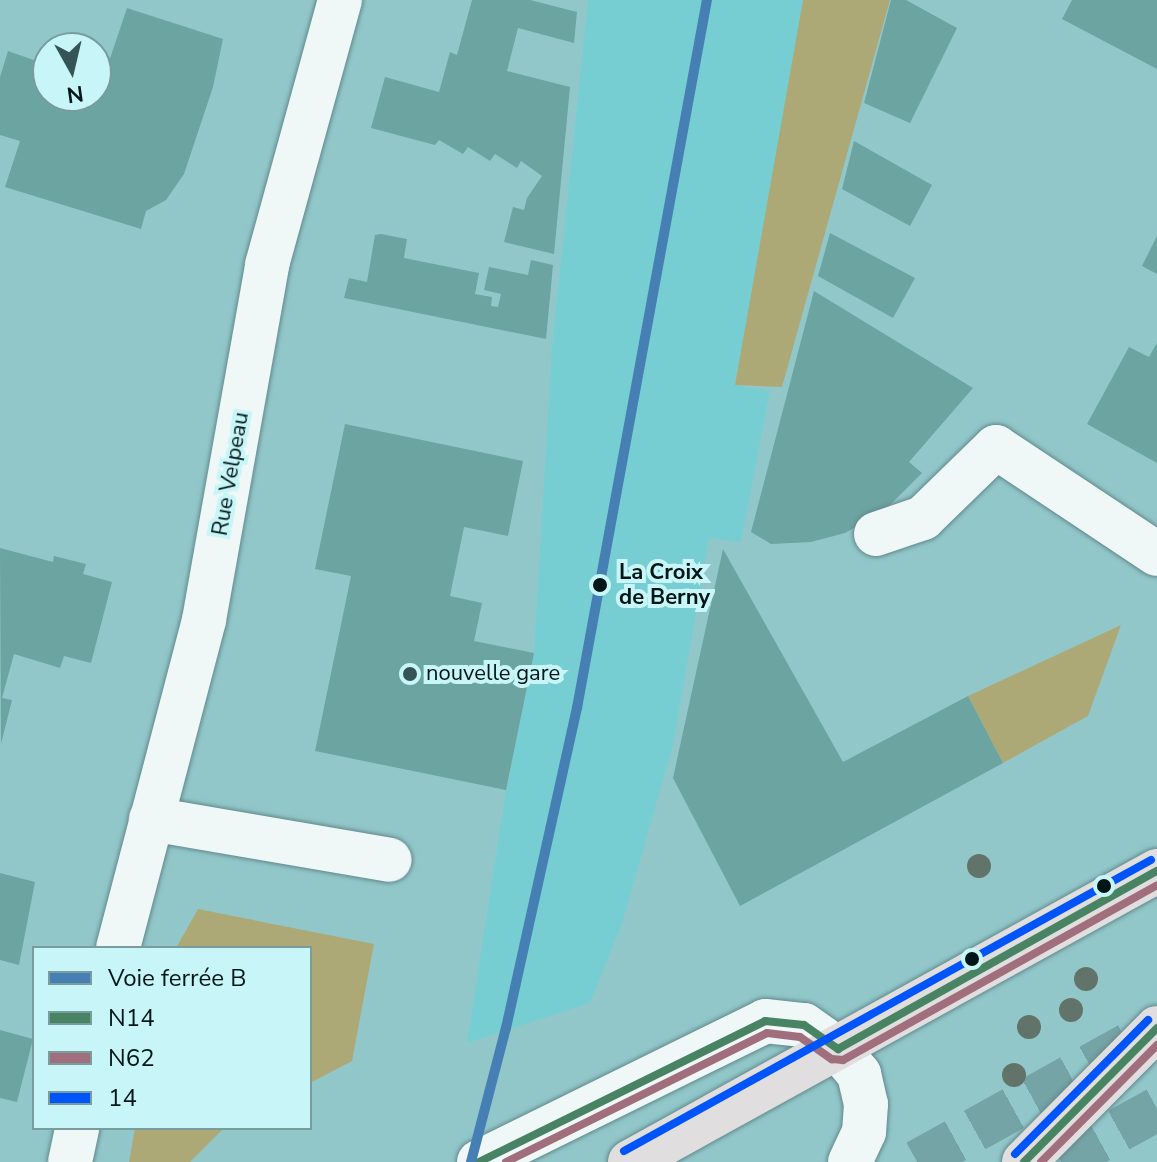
<!DOCTYPE html>
<html>
<head>
<meta charset="utf-8">
<style>
	body { margin:0 }
	#map { position:relative; width:1157px; height:1162px; overflow:hidden; background:#92c7ca; font-family:"Nunito Sans",sans-serif }
	div>[style] { position:absolute }
	.built>* { inset:0; background:#76ced2 }
	.green>* { inset:0; background:#ada977 }
	.building>* { inset:0; background:#6ca4a1 }
	.highway-tunnel>* { height:44px; margin-top:-22px; transform-origin:0; background:repeating-linear-gradient(90deg,#75a4a6 0 44px,transparent 0 66px) }
	.roads { filter:drop-shadow(0 0 2px #62898c) drop-shadow(0 0 2px #62898c) }
	.minor>* { height:44px; margin:-22px; padding:0 22px; transform-origin:22px; border-radius:22px; background:#eff7f7 }
	.major>* { height:44px; margin:-22px; padding:0 22px; transform-origin:22px; border-radius:22px; background:#e0dedf }
	.bus-1>* { height:8px; margin:-4px; padding:0 4px; transform-origin:4px; border-radius:4px; background:#488463 }
	.bus-2>* { height:8px; margin:-4px; padding:0 4px; transform-origin:4px; border-radius:4px; background:#a06e7c }
	.bus-3>* { height:8px; margin:-4px; padding:0 4px; transform-origin:4px; border-radius:4px; background:#0055fa }
	.rail-1>* { height:10px; margin:-5px; padding:0 5px; transform-origin:5px; border-radius:5px; background:#467fb3 }
	.trees>* { width:24px; height:24px; margin:-12px; border-radius:50%; background:#627369 }
	.dots>* { width:22px; height:22px; translate:-50% -50%; box-sizing:border-box; border:4px solid #c8f5f7; border-radius:50% }
	span { translate:-50% -50%; white-space:nowrap; text-align:center; line-height:1.15; -webkit-text-stroke:8px #c8f5f7; paint-order:stroke }
	.street-label { font-size:22px; color:#021617 }
	.stop-label { font-size:22px; color:#021617; font-weight:700 }
	.left { translate:0 -50%; text-align:left }
	.poi-label { font-size:22px; color:#021617 }
	.legend { position:absolute; left:32px; top:946px; width:280px; height:184px; box-sizing:border-box; background:#c8f5f7; border:2px solid #799c9d; margin:0; padding:10px 14px; list-style:none; font-size:24px; color:#021617 }
	.legend li { display:flex; align-items:center; gap:16px; height:40px }
	.legend b { width:40px; border:2px solid #799c9d }
	.north { position:absolute; left:32px; top:32px; width:80px; height:80px; box-sizing:border-box; background:#c8f5f7; border:2px solid #799c9d; border-radius:50%; rotate:172deg; font-size:22px; font-weight:700; line-height:32px; text-align:center; color:#021617 }
	.north::after { content:''; display:block; margin:auto; width:28px; height:36px; background:#345456; clip-path:polygon(50% 0,100% 100%,50% 72%,0 100%) }
</style>
</head>
<body>
<div id="map">
	<div class="built">
		<i style="clip-path:polygon(588px 0,804px 0,735px 385px,770px 391px,741px 542px,709px 538px,673px 745px,622px 924px,590px 1003px,467px 1043px,506px 790px,534px 652px,552px 347px)"></i>
	</div>
	<div class="green">
		<i style="clip-path:polygon(803px 0,890px 0,782px 387px,735px 385px)"></i>
		<i style="clip-path:polygon(1121px 625px,1088px 716px,1003px 763px,968px 696px)"></i>
		<i style="clip-path:polygon(198px 909px,374px 944px,352px 1061px,310px 1083px,310px 948px,176px 948px)"></i>
		<i style="clip-path:polygon(135px 1128px,224px 1128px,190px 1162px,129px 1162px)"></i>
	</div>
	<div class="building">
		<i style="clip-path:polygon(472px 0,530px 0,577px 12px,574px 43px,518px 28px,507px 71px,570px 87px,554px 254px,504px 242px,513px 207px,524px 210px,527px 198px,542px 176px,521px 161px,517px 168px,495px 154px,490px 161px,468px 147px,463px 154px,439px 140px,435px 145px,371px 128px,385px 77px,439px 92px,450px 52px,457px 55px)"></i>
		<i style="clip-path:polygon(891px 0,906px 0,957px 28px,910px 123px,864px 103px)"></i>
		<i style="clip-path:polygon(1072px 0,1157px 0,1157px 69px,1062px 19px)"></i>
		<i style="clip-path:polygon(127px 8px,223px 39px,213px 87px,184px 174px,166px 200px,146px 211px,141px 229px,5px 187px,20px 141px,0 135px,0 77px,8px 51px,48px 65px,48px 96px,74px 96px,95px 103px)"></i>
		<i style="clip-path:polygon(854px 141px,932px 185px,910px 226px,842px 189px)"></i>
		<i style="clip-path:polygon(830px 233px,915px 278px,893px 318px,818px 276px)"></i>
		<i style="clip-path:polygon(381px 234px,407px 239px,404px 258px,479px 273px,475px 294px,492px 297px,491px 306px,498px 307px,501px 294px,484px 290px,489px 267px,528px 275px,531px 260px,553px 265px,546px 339px,344px 298px,349px 278px,367px 282px,375px 235px)"></i>
		<i style="clip-path:polygon(1157px 236px,1157px 274px,1142px 266px)"></i>
		<i style="clip-path:polygon(814px 291px,973px 388px,909px 462px,922px 473px,884px 511px,845px 533px,811px 542px,771px 544px,751px 532px)"></i>
		<i style="clip-path:polygon(1157px 343px,1157px 463px,1087px 424px,1129px 347px,1149px 357px)"></i>
		<i style="clip-path:polygon(345px 424px,523px 461px,508px 536px,464px 527px,450px 596px,482px 603px,474px 641px,534px 653px,506px 790px,315px 751px,351px 576px,315px 569px)"></i>
		<i style="clip-path:polygon(0 548px,53px 562px,54px 556px,86px 564px,83px 574px,112px 582px,91px 663px,64px 656px,60px 668px,14px 654px,2px 698px,12px 700px,1px 744px)"></i>
		<i style="clip-path:polygon(723px 549px,843px 762px,968px 696px,1003px 763px,740px 906px,673px 778px)"></i>
		<i style="clip-path:polygon(0 873px,35px 882px,19px 965px,0 960px)"></i>
		<i style="clip-path:polygon(0 1030px,33px 1039px,17px 1102px,0 1098px)"></i>
	</div>
	<div class="highway-tunnel">
		<i style="left:917px;top:1162px;width:252px;rotate:-29deg"></i>
		<i style="left:1061px;top:1162px;width:110px;rotate:-28.9deg"></i>
	</div>
	<div class="roads">
		<div class="minor">
			<i style="left:876px;top:534px;width:50px;rotate:-18.8deg"></i>
			<i style="left:923px;top:518px;width:102px;rotate:-44.2deg"></i>
			<i style="left:996px;top:447px;width:193px;rotate:33.6deg"></i>
			<i style="left:151px;top:819px;width:242px;rotate:9.7deg"></i>
			<i style="left:118px;top:948px;width:339px;rotate:-75.3deg"></i>
			<i style="left:204px;top:620px;width:361px;rotate:-79.9deg"></i>
			<i style="left:267px;top:265px;width:275px;rotate:-74.6deg"></i>
			<i style="left:70px;top:1162px;width:35px;rotate:-78deg"></i>
			<i style="left:479px;top:1162px;width:319px;rotate:-26.2deg"></i>
			<i style="left:765px;top:1021px;width:39px;rotate:6deg"></i>
			<i style="left:804px;top:1025px;width:42px;rotate:35.2deg"></i>
			<i style="left:838px;top:1049px;width:33px;rotate:50deg"></i>
			<i style="left:859px;top:1074px;width:31px;rotate:77deg"></i>
			<i style="left:866px;top:1104px;width:28px;rotate:94deg"></i>
			<i style="left:864px;top:1132px;width:33px;rotate:115deg"></i>
		</div>
		<div class="major">
			<i style="left:630px;top:1162px;width:602px;rotate:-28.91deg"></i>
			<i style="left:1024px;top:1162px;width:189px;rotate:-45.2deg"></i>
		</div>
	</div>
	<div class="bus-1">
		<i style="left:479px;top:1162px;width:319px;rotate:-26.2deg"></i>
		<i style="left:765px;top:1021px;width:39px;rotate:6deg"></i>
		<i style="left:804px;top:1025px;width:42px;rotate:35.2deg"></i>
		<i style="left:838px;top:1049px;width:365px;rotate:-29.2deg"></i>
		<i style="left:1024px;top:1162px;width:189px;rotate:-45.2deg"></i>
	</div>
	<div class="bus-2">
		<i style="left:506px;top:1162px;width:291px;rotate:-26.3deg"></i>
		<i style="left:767px;top:1033px;width:33px;rotate:7deg"></i>
		<i style="left:800px;top:1037px;width:39px;rotate:35deg"></i>
		<i style="left:832px;top:1059px;width:11px;rotate:5deg"></i>
		<i style="left:843px;top:1060px;width:359px;rotate:-29.1deg"></i>
		<i style="left:1041px;top:1162px;width:165px;rotate:-45.2deg"></i>
	</div>
	<div class="bus-3">
		<i style="left:624px;top:1151px;width:602px;rotate:-28.91deg"></i>
		<i style="left:1015px;top:1154px;width:189px;rotate:-45.2deg"></i>
	</div>
	<div class="rail-1">
		<i style="left:471px;top:1162px;width:138px;rotate:-75.4deg"></i>
		<i style="left:506px;top:1028px;width:328px;rotate:-77.5deg"></i>
		<i style="left:577px;top:708px;width:720px;rotate:-79.6deg"></i>
	</div>
	<div class="trees">
		<i style="left:979px;top:866px"></i>
		<i style="left:1086px;top:979px"></i>
		<i style="left:1071px;top:1010px"></i>
		<i style="left:1029px;top:1027px"></i>
		<i style="left:1014px;top:1075px"></i>
	</div>
	<div class="dots">
		<i style="left:600px;top:585px;background:#021617"></i>
		<i style="left:410px;top:674px;background:#345456"></i>
		<i style="left:1104px;top:886px;background:#021617"></i>
		<i style="left:972px;top:959px;background:#021617"></i>
	</div>
	<div class="street-label">
		<span style="left:231px;top:474px;rotate:-80deg">Rue Velpeau</span>
	</div>
	<div class="stop-label">
		<span class="left" style="left:619px;top:585px">La Croix<br>de Berny</span>
	</div>
	<div class="poi-label">
		<span class="left" style="left:426px;top:674px">nouvelle gare</span>
	</div>
	<ul class="legend">
	<li><b style="height:10px;background:#467fb3"></b>Voie ferrée B</li>
	<li><b style="height:10px;background:#488463"></b>N14</li>
	<li><b style="height:10px;background:#a06e7c"></b>N62</li>
	<li><b style="height:10px;background:#0055fa"></b>14</li>
	</ul>
	<div class="north">N</div>
</div>
</body>
</html>
